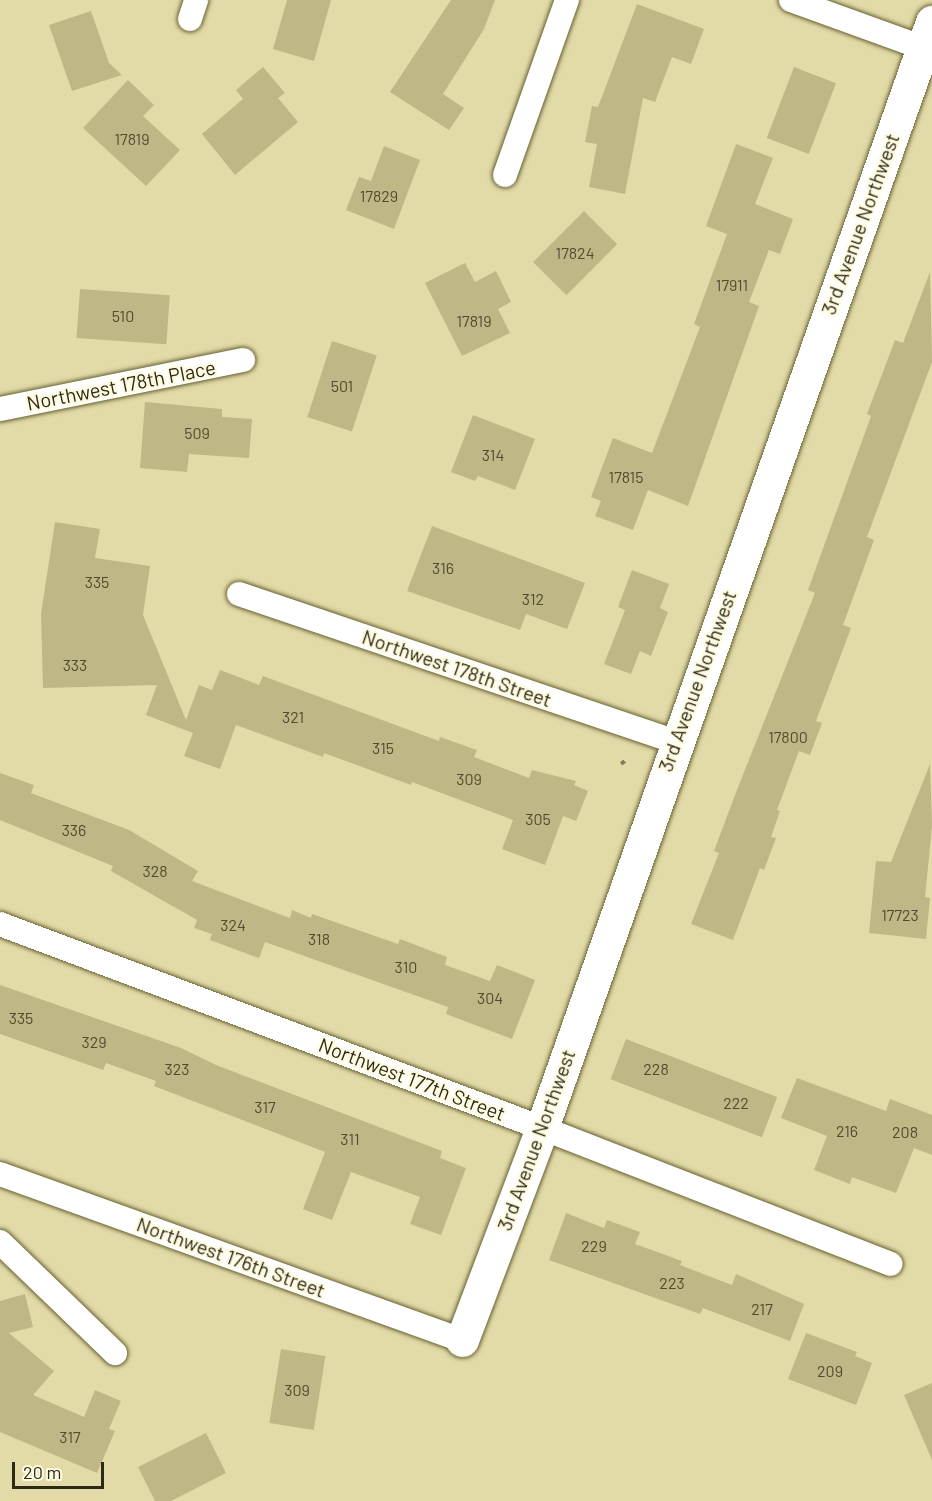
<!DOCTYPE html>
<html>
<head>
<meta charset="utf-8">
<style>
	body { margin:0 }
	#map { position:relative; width:932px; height:1501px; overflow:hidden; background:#e2dba8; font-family:Barlow,sans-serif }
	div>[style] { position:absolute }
	.building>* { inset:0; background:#bfb785; transform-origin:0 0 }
	.path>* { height:4px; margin-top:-2px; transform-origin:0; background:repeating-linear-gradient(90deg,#837e5b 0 4.5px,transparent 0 7.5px) }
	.roads { filter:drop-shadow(0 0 2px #676031) drop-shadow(0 0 2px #676031) }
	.street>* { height:24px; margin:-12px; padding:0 12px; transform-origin:12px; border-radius:12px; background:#fff }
	.secondary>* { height:33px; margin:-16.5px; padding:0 16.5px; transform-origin:16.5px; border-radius:16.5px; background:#fff }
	span { translate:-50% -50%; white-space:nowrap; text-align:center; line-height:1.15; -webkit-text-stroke:5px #fffbe2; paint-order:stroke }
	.number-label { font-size:16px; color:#514c31 }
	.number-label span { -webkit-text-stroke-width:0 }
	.street-label { font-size:20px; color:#2c2915 }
	.scale { position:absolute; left:12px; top:1462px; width:92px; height:27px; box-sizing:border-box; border:3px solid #2c2915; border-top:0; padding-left:8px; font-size:18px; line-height:21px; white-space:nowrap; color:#2c2915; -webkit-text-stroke:4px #fffbe2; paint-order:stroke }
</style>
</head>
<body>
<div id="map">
	<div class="building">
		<i style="clip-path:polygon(287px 0,331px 0,314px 61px,273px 49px)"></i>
		<i style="clip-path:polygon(451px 0,495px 0,484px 29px,443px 94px,464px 108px,449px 130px,390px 92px)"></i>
		<i style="clip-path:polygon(637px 4px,704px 29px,691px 64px,672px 57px,655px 102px,643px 98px,625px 194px,589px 187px,597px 144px,585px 142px,592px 106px,598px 107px)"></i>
		<i style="clip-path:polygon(91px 11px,109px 63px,122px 75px,72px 91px,49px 25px)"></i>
		<i style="clip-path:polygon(263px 67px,285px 93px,278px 98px,298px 122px,235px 175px,202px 134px,243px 99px,236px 90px)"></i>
		<i style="left:794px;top:67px;width:45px;height:76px;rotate:21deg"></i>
		<i style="clip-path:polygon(128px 80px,154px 105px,143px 116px,180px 150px,146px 186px,83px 128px)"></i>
		<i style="clip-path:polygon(736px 144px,773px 158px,755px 204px,793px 219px,780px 254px,769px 250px,749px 302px,759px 306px,688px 506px,648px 490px,633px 530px,595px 516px,601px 501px,591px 497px,613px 438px,652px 453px,700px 327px,694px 324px,727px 234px,706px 226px)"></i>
		<i style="clip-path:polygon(384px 146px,420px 160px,394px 229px,346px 210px,359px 177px,371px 181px)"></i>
		<i style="left:584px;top:211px;width:47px;height:72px;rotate:45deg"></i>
		<i style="clip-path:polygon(465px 263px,475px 282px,496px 271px,511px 302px,498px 309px,510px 333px,462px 356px,425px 283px)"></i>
		<i style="clip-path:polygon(930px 272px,932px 362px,867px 537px,874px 540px,843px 625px,851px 628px,816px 721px,822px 723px,810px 755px,799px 751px,777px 810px,780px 811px,771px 837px,776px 838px,764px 870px,760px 868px,733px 940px,691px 924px,719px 853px,714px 851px,735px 795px,815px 593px,808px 590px,871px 416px,867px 414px,895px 340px,903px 343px)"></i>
		<i style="left:80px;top:289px;width:90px;height:49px;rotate:4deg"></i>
		<i style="left:332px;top:341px;width:47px;height:80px;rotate:18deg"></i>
		<i style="clip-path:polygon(145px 402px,222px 409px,222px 417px,252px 419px,249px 458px,189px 454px,187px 472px,140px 468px)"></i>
		<i style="clip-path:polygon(473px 415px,535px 439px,515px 490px,478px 476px,475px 481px,451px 472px)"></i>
		<i style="clip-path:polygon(55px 522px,100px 529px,95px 558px,150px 566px,143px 615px,186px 720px,199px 685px,212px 690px,220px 670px,259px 685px,263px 676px,439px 741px,440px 737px,477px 750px,474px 757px,529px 778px,532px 770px,576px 781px,574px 785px,588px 791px,576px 821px,563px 816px,545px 865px,502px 849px,513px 820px,412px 782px,411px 785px,324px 753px,323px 757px,236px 725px,220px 769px,184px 756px,193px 733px,146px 715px,157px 685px,43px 688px,41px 614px)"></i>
		<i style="clip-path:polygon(432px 526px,585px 583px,567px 629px,526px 614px,520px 630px,407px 591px)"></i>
		<i style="clip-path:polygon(632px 570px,669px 584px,660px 608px,668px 612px,651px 656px,640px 651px,631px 674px,604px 664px,625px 610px,618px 607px)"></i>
		<i style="clip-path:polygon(930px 764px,932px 826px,925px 897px,930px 898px,926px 939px,869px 933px,876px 861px,891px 862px)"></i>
		<i style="clip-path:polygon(0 773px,34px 785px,31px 793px,129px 830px,198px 871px,192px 881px,290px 918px,292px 910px,311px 918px,312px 914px,398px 944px,400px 939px,447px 957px,445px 965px,490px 981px,497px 965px,535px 980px,512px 1039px,446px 1014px,448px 1007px,265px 942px,259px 958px,210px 940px,212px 934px,194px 928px,197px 920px,111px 871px,113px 866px,0 820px)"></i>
		<i style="clip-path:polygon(0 985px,181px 1048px,216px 1065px,442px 1151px,440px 1158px,466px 1168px,441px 1235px,410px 1224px,420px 1197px,351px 1172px,332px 1220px,303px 1209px,325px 1152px,154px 1086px,156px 1081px,106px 1063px,103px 1070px,0 1034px)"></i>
		<i style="left:626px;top:1039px;width:162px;height:43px;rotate:21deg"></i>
		<i style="clip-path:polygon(797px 1078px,886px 1111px,890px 1099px,932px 1115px,932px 1155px,914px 1148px,896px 1193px,852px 1177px,850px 1184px,814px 1170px,827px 1136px,781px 1118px)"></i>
		<i style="clip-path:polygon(566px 1213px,604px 1228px,607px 1220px,640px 1232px,635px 1244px,682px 1261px,680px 1265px,732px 1285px,736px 1274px,804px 1304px,790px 1341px,703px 1308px,700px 1314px,549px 1260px)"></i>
		<i style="clip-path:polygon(25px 1294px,33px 1327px,9px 1333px,54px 1371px,33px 1395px,84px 1417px,95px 1390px,121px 1401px,109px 1429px,115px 1431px,97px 1473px,0 1432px,0 1301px)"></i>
		<i style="clip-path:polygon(806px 1333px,857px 1352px,855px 1356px,872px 1363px,856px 1405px,788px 1379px)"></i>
		<i style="left:281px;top:1349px;width:45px;height:75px;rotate:9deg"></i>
		<i style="clip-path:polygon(932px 1383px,932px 1460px,904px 1395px)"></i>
		<i style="clip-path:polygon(206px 1433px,226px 1473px,171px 1501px,155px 1501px,138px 1467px)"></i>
	</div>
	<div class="path">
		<i style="left:621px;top:764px;width:6px;rotate:-39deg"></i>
	</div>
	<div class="roads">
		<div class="street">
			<i style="left:791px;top:0;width:150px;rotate:19.9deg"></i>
			<i style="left:190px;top:19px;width:20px;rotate:-72deg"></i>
			<i style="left:505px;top:175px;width:186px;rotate:-70.5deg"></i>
			<i style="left:0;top:409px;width:248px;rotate:-11.4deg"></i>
			<i style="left:239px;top:594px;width:461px;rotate:18.7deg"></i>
			<i style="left:0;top:924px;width:579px;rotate:20.63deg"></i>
			<i style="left:542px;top:1128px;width:374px;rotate:21.3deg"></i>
			<i style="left:0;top:1174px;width:491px;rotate:19.8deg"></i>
			<i style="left:0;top:1242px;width:160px;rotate:44deg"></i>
		</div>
		<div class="secondary">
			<i style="left:462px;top:1340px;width:227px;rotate:-69.3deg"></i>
			<i style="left:542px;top:1128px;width:1173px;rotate:-70.58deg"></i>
		</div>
	</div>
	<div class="number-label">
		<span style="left:132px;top:139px">17819</span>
		<span style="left:379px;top:196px">17829</span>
		<span style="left:575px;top:253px">17824</span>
		<span style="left:732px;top:285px">17911</span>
		<span style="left:123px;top:316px">510</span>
		<span style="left:474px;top:321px">17819</span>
		<span style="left:342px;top:386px">501</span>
		<span style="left:197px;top:433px">509</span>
		<span style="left:493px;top:455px">314</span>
		<span style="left:626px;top:477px">17815</span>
		<span style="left:443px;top:568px">316</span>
		<span style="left:97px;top:582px">335</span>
		<span style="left:533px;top:599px">312</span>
		<span style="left:75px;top:665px">333</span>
		<span style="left:293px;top:717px">321</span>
		<span style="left:788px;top:737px">17800</span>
		<span style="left:383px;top:748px">315</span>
		<span style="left:469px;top:779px">309</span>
		<span style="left:538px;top:819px">305</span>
		<span style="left:74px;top:830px">336</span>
		<span style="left:155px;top:871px">328</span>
		<span style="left:900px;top:915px">17723</span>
		<span style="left:233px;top:925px">324</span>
		<span style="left:319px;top:939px">318</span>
		<span style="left:406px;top:967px">310</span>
		<span style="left:490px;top:998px">304</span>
		<span style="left:21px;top:1018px">335</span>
		<span style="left:94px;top:1042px">329</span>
		<span style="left:177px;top:1069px">323</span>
		<span style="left:656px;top:1069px">228</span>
		<span style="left:736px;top:1103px">222</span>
		<span style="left:265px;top:1107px">317</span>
		<span style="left:847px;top:1131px">216</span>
		<span style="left:905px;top:1132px">208</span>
		<span style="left:350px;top:1139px">311</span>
		<span style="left:594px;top:1246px">229</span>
		<span style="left:672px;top:1283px">223</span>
		<span style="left:762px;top:1309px">217</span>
		<span style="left:830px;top:1371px">209</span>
		<span style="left:297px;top:1390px">309</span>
		<span style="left:70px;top:1437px">317</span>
	</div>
	<div class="street-label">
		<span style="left:860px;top:224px;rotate:-70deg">3rd Avenue Northwest</span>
		<span style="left:121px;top:385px;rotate:-11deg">Northwest 178th Place</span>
		<span style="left:457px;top:668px;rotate:19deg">Northwest 178th Street</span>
		<span style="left:697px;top:681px;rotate:-70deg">3rd Avenue Northwest</span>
		<span style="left:412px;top:1079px;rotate:21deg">Northwest 177th Street</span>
		<span style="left:536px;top:1140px;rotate:-70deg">3rd Avenue Northwest</span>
		<span style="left:231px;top:1257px;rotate:20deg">Northwest 176th Street</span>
	</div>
	<div class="scale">20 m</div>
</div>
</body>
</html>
